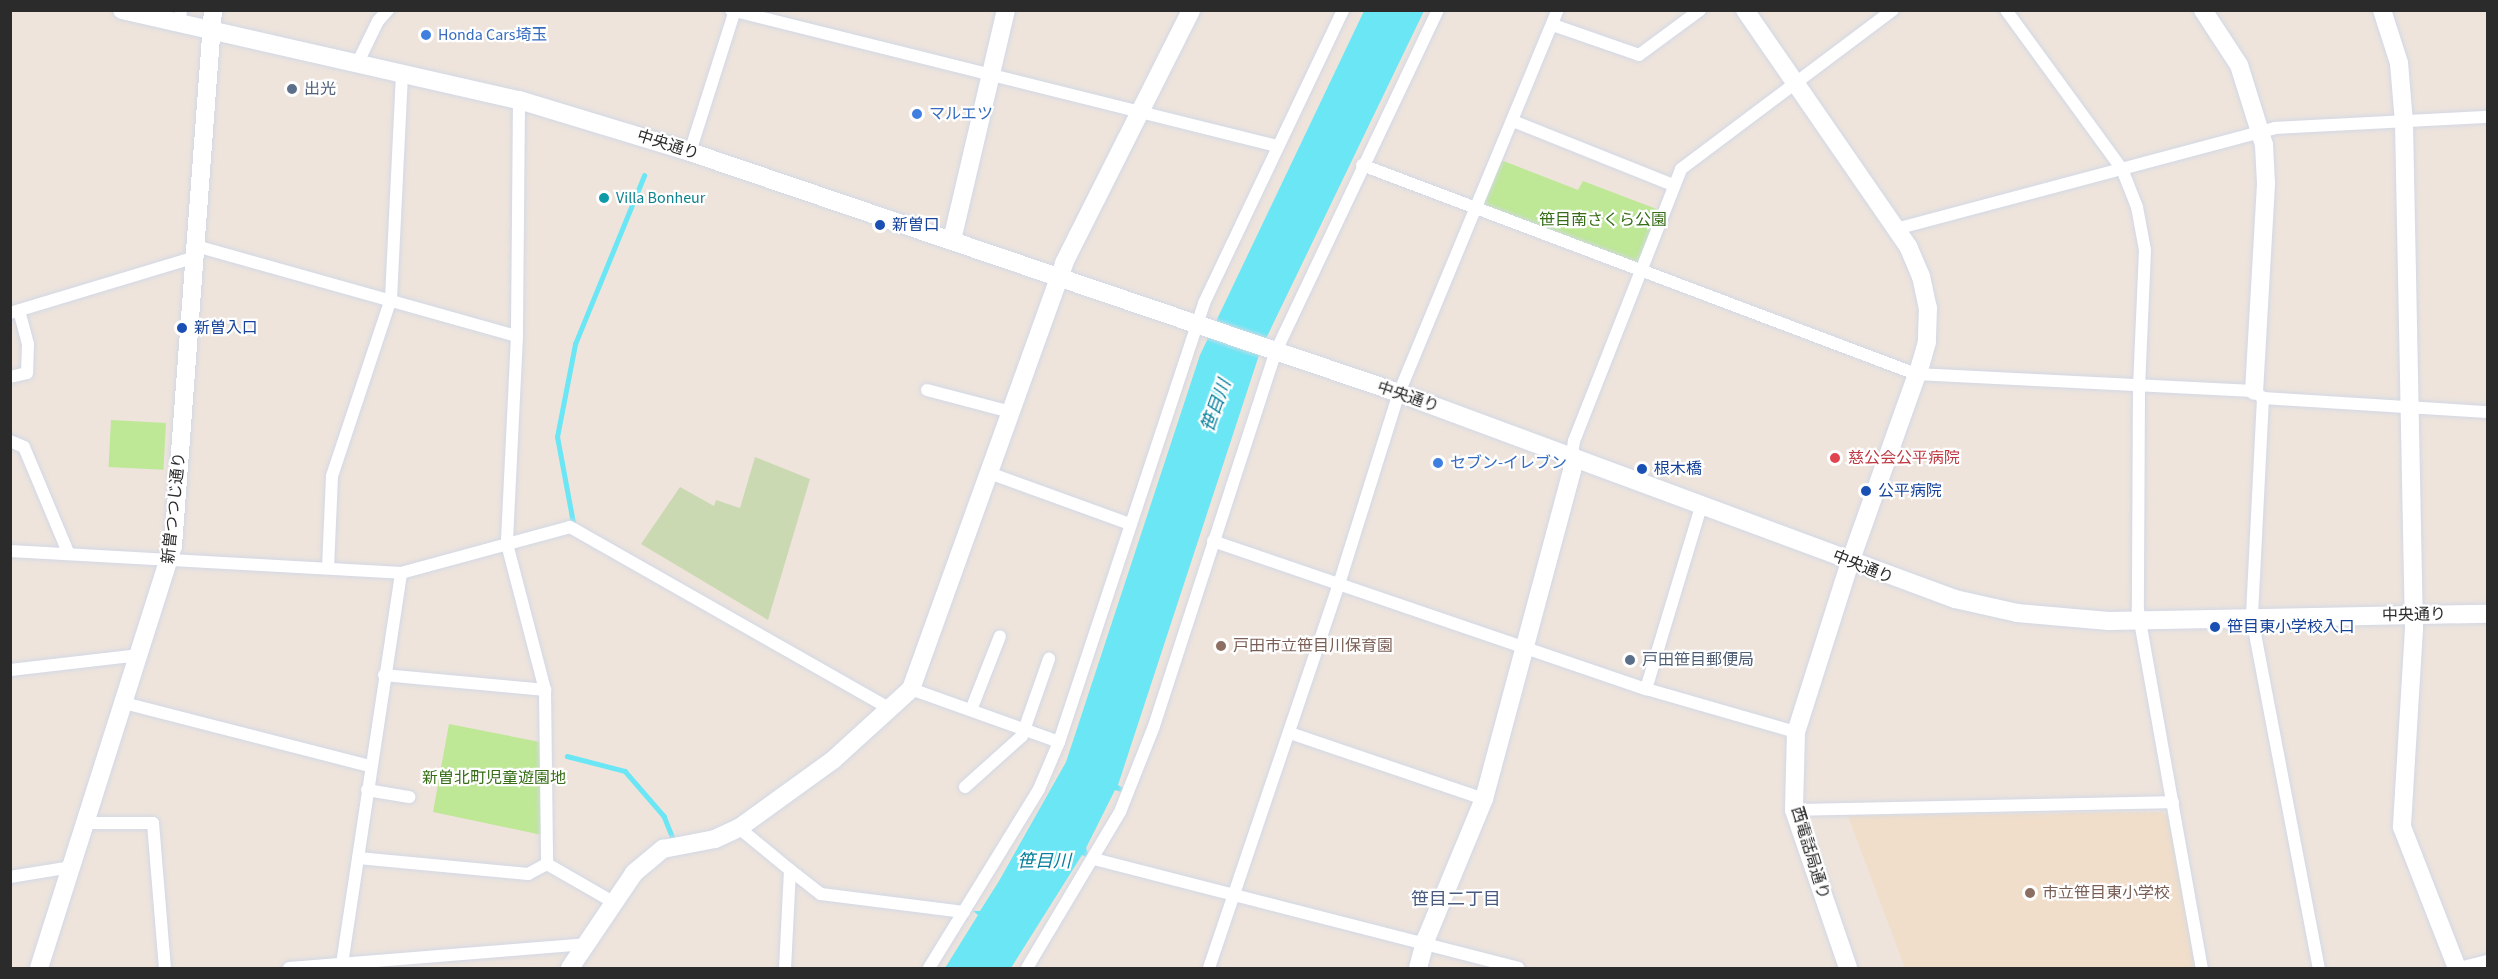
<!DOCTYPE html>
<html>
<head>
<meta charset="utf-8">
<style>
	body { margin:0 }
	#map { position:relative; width:2498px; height:979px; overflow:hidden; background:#eee4dc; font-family:"Source Sans 3","Noto Sans JP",sans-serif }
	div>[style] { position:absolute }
	.education>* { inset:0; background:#f0decb }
	.green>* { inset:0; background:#bee796; transform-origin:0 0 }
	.cemetery>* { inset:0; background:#cbd9b3 }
	.water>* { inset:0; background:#6ae6f5 }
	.stream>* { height:4.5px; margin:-2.25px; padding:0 2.25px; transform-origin:2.25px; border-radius:2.25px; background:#6ae6f5 }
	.roads { filter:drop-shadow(0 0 2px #d2d8e5) drop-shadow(0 0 2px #d2d8e5) }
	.street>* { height:12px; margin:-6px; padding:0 6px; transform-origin:6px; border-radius:6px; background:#fff }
	.secondary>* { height:18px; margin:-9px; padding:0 9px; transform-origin:9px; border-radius:9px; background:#fff }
	.dots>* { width:16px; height:16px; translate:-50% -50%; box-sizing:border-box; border:3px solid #fff; border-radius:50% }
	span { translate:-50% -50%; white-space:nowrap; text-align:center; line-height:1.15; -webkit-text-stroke:4.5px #fff; paint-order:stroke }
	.shop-label { font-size:16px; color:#366cbe }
	.left { translate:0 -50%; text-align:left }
	.service-label { font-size:16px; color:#4e5e75 }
	.street-label { font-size:16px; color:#2b2b2b }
	.culture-label { font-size:16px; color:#0d838f }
	.park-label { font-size:16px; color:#366d16 }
	.transit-label { font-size:16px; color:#164399 }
	.health-label { font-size:16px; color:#be3a42 }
	.education-label { font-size:16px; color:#785e54 }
	.water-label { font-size:18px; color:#07809d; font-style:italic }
	.neighbourhood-label { font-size:18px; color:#495b7f }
	.frame { position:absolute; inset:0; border:12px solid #2b2b2b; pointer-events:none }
</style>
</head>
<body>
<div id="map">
	<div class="education">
		<i style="clip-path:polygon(2162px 812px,2169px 818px,2196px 968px,1905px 968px,1848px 816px)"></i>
	</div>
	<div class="green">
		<i style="clip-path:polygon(1501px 160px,1578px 190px,1583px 181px,1659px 210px,1638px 265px,1483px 205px)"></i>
		<i style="left:111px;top:420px;width:55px;height:47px;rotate:3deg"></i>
		<i style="clip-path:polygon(449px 724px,540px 742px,542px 835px,433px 812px)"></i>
	</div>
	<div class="cemetery">
		<i style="clip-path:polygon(755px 457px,810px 479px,768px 620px,641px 544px,680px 487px,714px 506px,716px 500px,740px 508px)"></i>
	</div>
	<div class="water">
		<i style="clip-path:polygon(1364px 11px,1424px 11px,1261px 349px,1118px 785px,1123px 788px,1121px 792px,1115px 790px,1086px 848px,1088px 853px,1086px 857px,1082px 855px,1011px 968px,945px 968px,978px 915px,973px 911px,980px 911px,999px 881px,1066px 762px,1200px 355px)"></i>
	</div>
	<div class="stream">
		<i style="left:573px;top:523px;width:87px;rotate:-100.5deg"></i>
		<i style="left:557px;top:437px;width:95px;rotate:-79deg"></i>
		<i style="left:575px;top:344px;width:182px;rotate:-67.7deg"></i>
		<i style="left:567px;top:756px;width:60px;rotate:14.5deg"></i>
		<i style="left:625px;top:771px;width:60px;rotate:49.1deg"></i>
		<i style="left:664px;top:816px;width:27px;rotate:68deg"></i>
	</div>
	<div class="roads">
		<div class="street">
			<i style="left:731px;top:10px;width:563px;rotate:13.99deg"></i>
			<i style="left:2006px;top:10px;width:197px;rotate:53.9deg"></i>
			<i style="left:2122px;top:169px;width:41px;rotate:68.5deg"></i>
			<i style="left:2137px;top:207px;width:44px;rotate:79.5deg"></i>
			<i style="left:2145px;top:250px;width:136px;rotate:92.5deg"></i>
			<i style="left:2139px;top:386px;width:224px;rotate:90.3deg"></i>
			<i style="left:2138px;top:610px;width:364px;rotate:79.9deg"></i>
			<i style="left:180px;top:23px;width:13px;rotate:-86deg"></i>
			<i style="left:1553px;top:25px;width:91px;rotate:19.2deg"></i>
			<i style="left:1639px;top:55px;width:76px;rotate:-36.4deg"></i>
			<i style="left:358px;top:62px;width:46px;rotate:-64deg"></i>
			<i style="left:378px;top:21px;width:15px;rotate:-48deg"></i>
			<i style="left:519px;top:100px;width:236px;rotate:90.5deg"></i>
			<i style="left:517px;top:336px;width:208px;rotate:92.8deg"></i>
			<i style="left:507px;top:544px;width:151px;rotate:75.4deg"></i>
			<i style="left:545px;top:690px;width:174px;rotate:89.3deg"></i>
			<i style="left:547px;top:864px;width:76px;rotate:29.9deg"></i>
			<i style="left:1513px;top:121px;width:172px;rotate:21.8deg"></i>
			<i style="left:690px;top:152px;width:149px;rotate:-72.4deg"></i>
			<i style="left:1362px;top:165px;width:592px;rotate:20.67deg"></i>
			<i style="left:1916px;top:374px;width:338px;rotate:2.9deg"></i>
			<i style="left:2254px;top:391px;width:11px;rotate:38deg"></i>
			<i style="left:2263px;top:398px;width:225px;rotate:3.6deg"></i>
			<i style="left:1896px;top:229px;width:392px;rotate:-14.9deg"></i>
			<i style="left:2275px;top:128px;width:213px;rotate:-3deg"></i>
			<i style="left:196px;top:246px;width:333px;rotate:15.7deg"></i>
			<i style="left:10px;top:313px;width:193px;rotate:-16.8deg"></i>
			<i style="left:10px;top:377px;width:17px;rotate:-13deg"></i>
			<i style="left:27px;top:373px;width:29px;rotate:-88deg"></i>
			<i style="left:28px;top:344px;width:35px;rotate:-105deg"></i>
			<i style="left:927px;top:390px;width:87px;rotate:14.7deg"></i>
			<i style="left:2263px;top:398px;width:220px;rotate:92.9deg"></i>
			<i style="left:2252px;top:618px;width:356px;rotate:79.2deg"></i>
			<i style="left:10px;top:441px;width:15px;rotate:23deg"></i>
			<i style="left:24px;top:447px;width:114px;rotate:67.3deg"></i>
			<i style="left:1572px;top:455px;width:14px;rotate:-82deg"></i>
			<i style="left:1574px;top:441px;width:292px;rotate:-68.5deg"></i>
			<i style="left:1681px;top:169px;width:265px;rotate:-36.9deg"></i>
			<i style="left:989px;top:473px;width:150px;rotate:19.9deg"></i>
			<i style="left:1213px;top:541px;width:458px;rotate:18.9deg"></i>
			<i style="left:1646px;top:689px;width:156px;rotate:16deg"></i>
			<i style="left:10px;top:551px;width:392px;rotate:3.2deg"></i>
			<i style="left:401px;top:573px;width:175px;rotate:-15.2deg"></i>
			<i style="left:570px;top:527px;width:367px;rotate:29.6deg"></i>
			<i style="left:328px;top:568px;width:92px;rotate:-87.5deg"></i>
			<i style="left:332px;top:476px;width:187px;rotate:-71.6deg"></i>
			<i style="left:391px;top:299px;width:226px;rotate:-87.2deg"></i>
			<i style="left:10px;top:670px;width:131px;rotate:-6.6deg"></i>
			<i style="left:384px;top:675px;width:162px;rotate:5.3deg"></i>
			<i style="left:911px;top:689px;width:157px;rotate:19.7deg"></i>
			<i style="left:1646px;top:689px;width:194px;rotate:-73.2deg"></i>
			<i style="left:124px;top:703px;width:254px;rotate:14.4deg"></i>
			<i style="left:971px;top:710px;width:79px;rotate:-68.6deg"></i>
			<i style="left:1290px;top:733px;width:205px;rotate:18.8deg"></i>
			<i style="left:965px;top:787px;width:76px;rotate:-41.8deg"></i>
			<i style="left:1022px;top:736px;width:82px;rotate:-70.7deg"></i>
			<i style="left:367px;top:790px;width:43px;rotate:9.5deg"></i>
			<i style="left:1794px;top:810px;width:379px;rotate:-1.2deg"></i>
			<i style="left:86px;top:823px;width:67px"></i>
			<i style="left:153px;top:823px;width:145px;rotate:85.3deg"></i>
			<i style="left:739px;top:828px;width:66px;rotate:39.5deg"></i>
			<i style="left:790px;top:870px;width:98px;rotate:92.9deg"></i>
			<i style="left:358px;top:858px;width:171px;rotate:5.4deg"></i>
			<i style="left:528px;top:874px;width:21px;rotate:-28deg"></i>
			<i style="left:1094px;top:859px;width:438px;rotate:14.4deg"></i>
			<i style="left:790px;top:870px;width:39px;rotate:38deg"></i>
			<i style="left:821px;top:894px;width:144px;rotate:7.2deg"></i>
			<i style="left:10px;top:877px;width:63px;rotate:-9.2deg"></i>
			<i style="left:342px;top:964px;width:395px;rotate:-81.4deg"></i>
			<i style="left:289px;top:968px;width:298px;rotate:-4.6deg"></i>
			<i style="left:929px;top:968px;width:210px;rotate:-58.4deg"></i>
			<i style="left:1039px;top:789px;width:51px;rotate:-66.9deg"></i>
			<i style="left:1059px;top:742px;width:462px;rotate:-71.7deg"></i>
			<i style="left:1204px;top:303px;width:324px;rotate:-64.6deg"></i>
			<i style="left:1027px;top:968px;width:182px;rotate:-59.2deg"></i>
			<i style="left:1120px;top:812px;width:92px;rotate:-68.4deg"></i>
			<i style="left:1154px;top:726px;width:394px;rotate:-72deg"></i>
			<i style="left:1276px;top:351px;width:378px;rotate:-64.6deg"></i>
			<i style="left:1209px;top:968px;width:405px;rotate:-71.3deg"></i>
			<i style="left:1339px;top:584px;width:200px;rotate:-72.6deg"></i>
			<i style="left:1399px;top:393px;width:415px;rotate:-67.5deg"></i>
			<i style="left:2459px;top:968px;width:30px;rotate:-14deg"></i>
		</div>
		<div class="secondary">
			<i style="left:122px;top:10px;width:407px;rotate:12.8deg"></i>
			<i style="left:519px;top:100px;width:179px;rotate:16.9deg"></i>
			<i style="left:690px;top:152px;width:749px;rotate:18.77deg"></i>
			<i style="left:1399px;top:393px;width:593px;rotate:20.33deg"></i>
			<i style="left:1955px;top:599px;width:64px;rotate:12.7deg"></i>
			<i style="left:2017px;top:613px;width:92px;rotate:5deg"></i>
			<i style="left:2109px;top:621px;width:379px;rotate:-1.1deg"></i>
			<i style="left:1745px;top:10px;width:287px;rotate:55.4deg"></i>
			<i style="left:1908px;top:246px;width:33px;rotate:67deg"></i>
			<i style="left:1921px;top:276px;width:33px;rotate:78deg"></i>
			<i style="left:1928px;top:308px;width:34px;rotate:92deg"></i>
			<i style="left:1927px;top:342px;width:22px;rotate:106deg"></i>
			<i style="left:1921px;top:363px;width:211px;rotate:109.6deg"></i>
			<i style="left:1850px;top:562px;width:178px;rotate:107.6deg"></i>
			<i style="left:1796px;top:732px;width:78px;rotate:91.5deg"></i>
			<i style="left:1794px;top:810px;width:167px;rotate:71.1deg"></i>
			<i style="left:2203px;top:10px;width:66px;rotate:56.8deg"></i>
			<i style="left:2239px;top:65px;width:84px;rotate:72.6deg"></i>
			<i style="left:2264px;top:145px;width:39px;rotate:87deg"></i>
			<i style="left:2266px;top:184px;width:207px;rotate:93.3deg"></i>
			<i style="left:2382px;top:10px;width:56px;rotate:72.2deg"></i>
			<i style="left:2399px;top:63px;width:60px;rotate:85.2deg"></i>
			<i style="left:2404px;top:123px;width:506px;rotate:88.87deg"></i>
			<i style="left:2414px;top:629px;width:198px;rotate:93.5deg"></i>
			<i style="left:2402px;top:827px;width:151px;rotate:68.7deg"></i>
			<i style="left:952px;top:240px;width:236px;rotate:-76.8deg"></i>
			<i style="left:39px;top:968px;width:443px;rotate:-72.4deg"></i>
			<i style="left:173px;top:546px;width:537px;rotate:-85.73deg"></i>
			<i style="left:570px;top:968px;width:115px;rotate:-56deg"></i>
			<i style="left:634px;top:873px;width:38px;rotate:-40deg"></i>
			<i style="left:663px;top:849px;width:53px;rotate:-10.9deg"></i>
			<i style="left:715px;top:839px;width:26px;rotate:-25deg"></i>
			<i style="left:739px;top:828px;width:116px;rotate:-35.9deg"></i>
			<i style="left:833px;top:760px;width:105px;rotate:-42.3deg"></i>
			<i style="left:911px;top:689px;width:453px;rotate:-70.2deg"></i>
			<i style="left:1064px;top:263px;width:283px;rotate:-63.3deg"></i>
			<i style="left:1418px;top:968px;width:30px;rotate:-75deg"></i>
			<i style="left:1426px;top:939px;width:152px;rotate:-67.5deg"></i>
			<i style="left:1484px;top:799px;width:341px;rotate:-75deg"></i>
			<i style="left:1572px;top:470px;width:15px;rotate:-90deg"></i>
		</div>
	</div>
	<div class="dots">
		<i style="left:426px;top:35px;background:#3f7fe0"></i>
		<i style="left:292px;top:89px;background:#5c6f8a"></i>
		<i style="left:917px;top:114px;background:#3f7fe0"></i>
		<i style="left:604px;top:198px;background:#0f9aa8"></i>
		<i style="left:880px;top:225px;background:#1a4fb4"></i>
		<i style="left:182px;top:328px;background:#1a4fb4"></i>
		<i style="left:1835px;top:458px;background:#e0444e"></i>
		<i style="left:1438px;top:463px;background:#3f7fe0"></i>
		<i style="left:1642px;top:469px;background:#1a4fb4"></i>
		<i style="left:1866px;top:491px;background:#1a4fb4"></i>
		<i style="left:2215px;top:627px;background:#1a4fb4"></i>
		<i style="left:1221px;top:646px;background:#8d6e63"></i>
		<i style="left:1630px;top:660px;background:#5c6f8a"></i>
		<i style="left:2030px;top:893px;background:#8d6e63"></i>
	</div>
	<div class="shop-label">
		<span class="left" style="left:438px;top:35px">Honda Cars埼玉</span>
		<span class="left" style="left:929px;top:114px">マルエツ</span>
		<span class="left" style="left:1450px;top:463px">セブン-イレブン</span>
	</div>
	<div class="service-label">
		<span class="left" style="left:304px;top:89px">出光</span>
		<span class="left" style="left:1642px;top:660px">戸田笹目郵便局</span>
	</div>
	<div class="street-label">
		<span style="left:668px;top:145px;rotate:18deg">中央通り</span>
		<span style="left:1408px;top:397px;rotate:19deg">中央通り</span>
		<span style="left:174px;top:508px;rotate:-84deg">新曽つつじ通り</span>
		<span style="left:1863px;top:567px;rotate:22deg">中央通り</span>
		<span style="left:2414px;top:615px;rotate:-1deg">中央通り</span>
		<span style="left:1810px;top:853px;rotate:73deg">西電話局通り</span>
	</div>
	<div class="culture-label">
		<span class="left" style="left:616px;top:198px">Villa Bonheur</span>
	</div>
	<div class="park-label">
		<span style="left:1603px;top:220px">笹目南さくら公園</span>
		<span style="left:494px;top:778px">新曽北町児童遊園地</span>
	</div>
	<div class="transit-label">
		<span class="left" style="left:892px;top:225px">新曽口</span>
		<span class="left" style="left:194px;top:328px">新曽入口</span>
		<span class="left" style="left:1654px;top:469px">根木橋</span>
		<span class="left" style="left:1878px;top:491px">公平病院</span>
		<span class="left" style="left:2227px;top:627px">笹目東小学校入口</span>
	</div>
	<div class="health-label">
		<span class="left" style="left:1848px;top:458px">慈公会公平病院</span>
	</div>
	<div class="education-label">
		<span class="left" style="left:1233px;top:646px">戸田市立笹目川保育園</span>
		<span class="left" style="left:2042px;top:893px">市立笹目東小学校</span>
	</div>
	<div class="water-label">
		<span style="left:1217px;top:406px;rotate:-70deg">笹目川</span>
		<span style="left:1044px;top:862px">笹目川</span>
	</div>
	<div class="neighbourhood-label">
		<span style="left:1456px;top:900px">笹目二丁目</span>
	</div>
	<div class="frame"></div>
</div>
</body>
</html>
